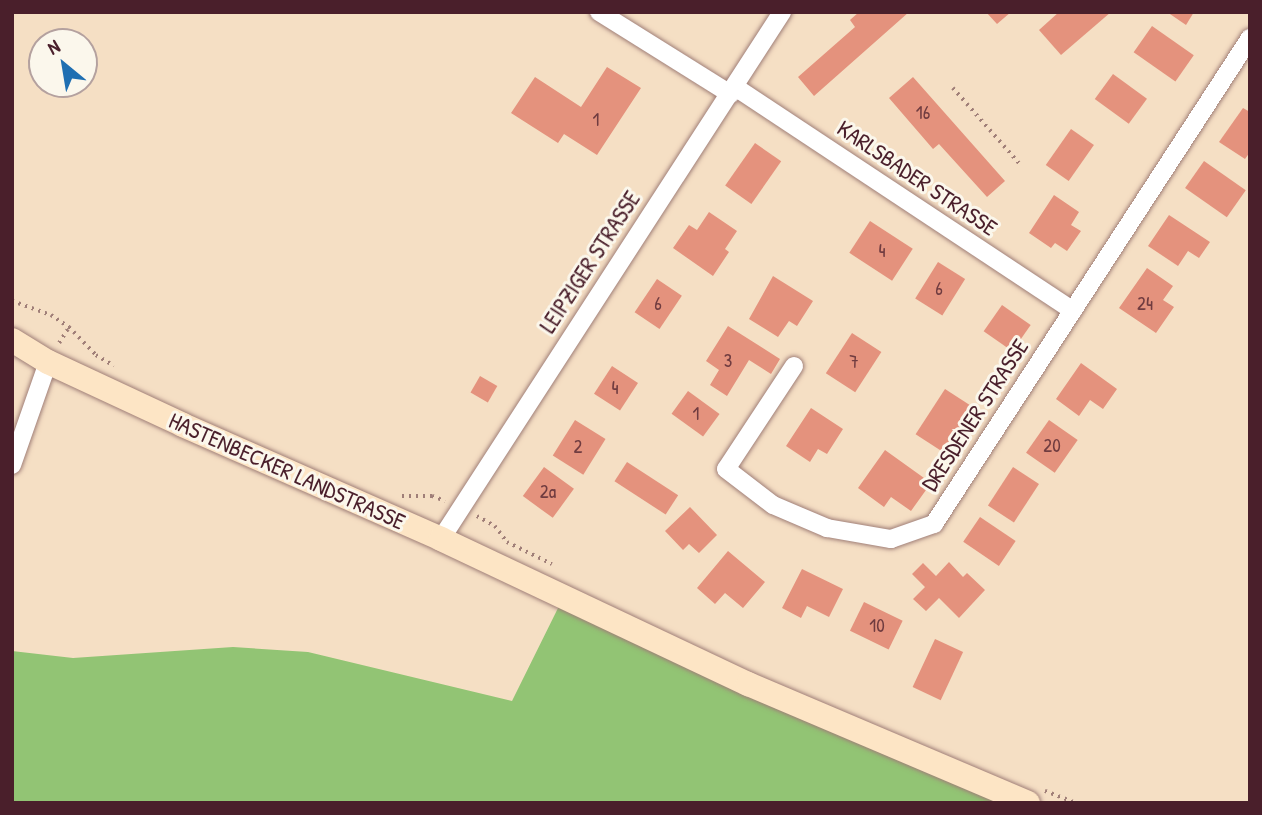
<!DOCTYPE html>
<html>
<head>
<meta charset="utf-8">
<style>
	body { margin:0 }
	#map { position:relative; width:1262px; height:815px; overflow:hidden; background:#f5dfc4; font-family:"Patrick Hand",sans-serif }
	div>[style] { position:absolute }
	.green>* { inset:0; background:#92c474 }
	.building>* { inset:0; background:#e4927d; transform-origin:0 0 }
	.path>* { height:3.5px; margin-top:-1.75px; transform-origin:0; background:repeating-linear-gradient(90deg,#a07f78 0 2px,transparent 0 7px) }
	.roads { filter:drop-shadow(0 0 2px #a07f78) drop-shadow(0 0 2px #a07f78) }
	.street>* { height:18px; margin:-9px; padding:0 9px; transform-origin:9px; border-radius:9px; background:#fff }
	.secondary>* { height:24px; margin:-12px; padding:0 12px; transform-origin:12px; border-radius:12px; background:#fde5c5 }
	span { translate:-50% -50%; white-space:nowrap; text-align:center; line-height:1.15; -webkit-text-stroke:6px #fbf7ec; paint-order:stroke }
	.number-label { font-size:19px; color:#703c40 }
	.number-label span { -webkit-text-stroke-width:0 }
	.street-label { font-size:23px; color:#4a1f2b }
	.frame { position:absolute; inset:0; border:14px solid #4a1f2b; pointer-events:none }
	.north { position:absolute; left:28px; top:28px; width:70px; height:70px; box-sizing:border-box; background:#fbf7ec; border:2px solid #b4a19f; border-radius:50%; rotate:330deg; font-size:19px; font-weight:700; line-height:28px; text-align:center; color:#4a1f2b }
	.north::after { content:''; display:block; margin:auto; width:24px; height:32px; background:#1f6fb2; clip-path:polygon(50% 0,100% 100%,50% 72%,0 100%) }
</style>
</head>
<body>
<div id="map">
	<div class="green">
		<i style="clip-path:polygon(563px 598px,1028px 803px,12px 803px,12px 651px,73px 658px,233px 647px,308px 652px,512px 701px)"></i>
	</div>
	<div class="building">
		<i style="clip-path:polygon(859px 12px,909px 12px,814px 96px,798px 77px,855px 27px,850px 20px)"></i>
		<i style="clip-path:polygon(986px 12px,1011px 12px,997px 24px)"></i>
		<i style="clip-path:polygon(1059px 12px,1111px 12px,1061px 55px,1039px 30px)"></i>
		<i style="clip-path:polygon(1167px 12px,1194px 12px,1186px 25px)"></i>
		<i style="left:1152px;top:26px;width:51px;height:32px;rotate:35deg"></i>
		<i style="clip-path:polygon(607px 67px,641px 88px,597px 155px,564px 134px,558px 143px,511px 113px,535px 77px,581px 107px)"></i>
		<i style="left:1113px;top:74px;width:42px;height:31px;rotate:36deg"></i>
		<i style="clip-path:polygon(913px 77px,1005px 181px,987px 197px,939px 144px,933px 149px,889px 98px)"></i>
		<i style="clip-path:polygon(1243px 108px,1250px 112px,1250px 152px,1245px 159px,1219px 142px)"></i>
		<i style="left:1071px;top:129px;width:28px;height:44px;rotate:35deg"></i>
		<i style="left:755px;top:143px;width:32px;height:52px;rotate:35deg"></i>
		<i style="left:1204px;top:161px;width:51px;height:33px;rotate:35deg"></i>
		<i style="clip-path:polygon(1054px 195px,1079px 212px,1071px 225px,1081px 231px,1067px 251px,1055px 243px,1051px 248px,1029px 233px)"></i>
		<i style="clip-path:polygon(709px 212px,737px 231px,725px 249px,729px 252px,713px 276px,673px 248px,689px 225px,697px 230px)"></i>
		<i style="clip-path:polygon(1169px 215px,1210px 242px,1199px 258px,1188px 251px,1178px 266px,1148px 246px)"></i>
		<i style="left:870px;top:221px;width:51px;height:38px;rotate:33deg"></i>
		<i style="left:938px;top:262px;width:32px;height:43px;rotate:32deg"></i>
		<i style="clip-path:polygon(1147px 268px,1173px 286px,1163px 300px,1174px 307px,1156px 333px,1119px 308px)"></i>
		<i style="clip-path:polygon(773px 276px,813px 301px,797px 326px,789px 321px,778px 337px,749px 319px)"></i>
		<i style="left:657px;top:279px;width:30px;height:40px;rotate:34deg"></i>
		<i style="left:1002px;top:305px;width:35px;height:32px;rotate:35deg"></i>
		<i style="clip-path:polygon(728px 326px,780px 359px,771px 374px,749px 360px,727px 396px,710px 385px,719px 370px,706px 361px)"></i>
		<i style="left:852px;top:333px;width:35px;height:48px;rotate:33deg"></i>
		<i style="clip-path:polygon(1081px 363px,1117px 389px,1103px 409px,1090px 400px,1079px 416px,1056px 399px)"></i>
		<i style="left:612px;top:366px;width:31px;height:33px;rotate:33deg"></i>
		<i style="left:480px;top:376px;width:20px;height:19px;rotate:30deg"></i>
		<i style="left:945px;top:389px;width:35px;height:54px;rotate:33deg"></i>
		<i style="left:688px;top:391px;width:39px;height:28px;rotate:36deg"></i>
		<i style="clip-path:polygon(811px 408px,843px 429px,827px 454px,818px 449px,810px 462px,786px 446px)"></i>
		<i style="left:575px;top:420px;width:36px;height:42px;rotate:32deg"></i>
		<i style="left:1049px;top:420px;width:35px;height:40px;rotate:35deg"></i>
		<i style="clip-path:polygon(885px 450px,931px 483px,911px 511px,891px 497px,884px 507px,858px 488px)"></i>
		<i style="left:627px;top:462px;width:61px;height:23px;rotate:33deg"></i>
		<i style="left:544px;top:467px;width:37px;height:36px;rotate:36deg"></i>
		<i style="left:1013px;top:467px;width:31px;height:46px;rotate:33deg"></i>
		<i style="clip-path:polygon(690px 507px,717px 535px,699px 553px,689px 544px,683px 550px,665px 531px)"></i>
		<i style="left:980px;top:517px;width:43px;height:30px;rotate:34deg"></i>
		<i style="clip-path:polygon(728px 551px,765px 582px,743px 608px,725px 593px,715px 604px,697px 588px)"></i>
		<i style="clip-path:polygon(949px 562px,963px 577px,967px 573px,985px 590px,959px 618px,939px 598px,926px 611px,913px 599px,925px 587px,912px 574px,923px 563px,936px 576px)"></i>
		<i style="clip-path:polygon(802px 569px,843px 589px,829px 617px,807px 606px,801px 618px,782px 608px)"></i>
		<i style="left:864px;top:602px;width:43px;height:32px;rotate:26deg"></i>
		<i style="left:935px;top:639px;width:31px;height:53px;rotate:25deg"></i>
	</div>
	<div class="path">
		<i style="left:953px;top:88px;width:100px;rotate:48.7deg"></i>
		<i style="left:12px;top:301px;width:41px;rotate:19.7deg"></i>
		<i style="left:51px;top:315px;width:22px;rotate:34deg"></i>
		<i style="left:69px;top:327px;width:39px;rotate:46deg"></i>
		<i style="left:96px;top:355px;width:21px;rotate:31deg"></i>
		<i style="left:59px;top:343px;width:19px;rotate:-58deg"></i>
		<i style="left:402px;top:496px;width:30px"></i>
		<i style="left:432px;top:496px;width:14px;rotate:21deg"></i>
		<i style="left:477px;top:516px;width:21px;rotate:29deg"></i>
		<i style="left:495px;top:526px;width:20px;rotate:53deg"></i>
		<i style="left:507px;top:542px;width:50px;rotate:26.1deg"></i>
		<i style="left:1045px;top:791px;width:33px;rotate:21deg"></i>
	</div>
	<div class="roads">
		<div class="street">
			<i style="left:599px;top:12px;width:155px;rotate:32deg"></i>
			<i style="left:735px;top:87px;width:405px;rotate:33.5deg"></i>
			<i style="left:794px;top:366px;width:123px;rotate:123.4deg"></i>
			<i style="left:726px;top:469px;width:59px;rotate:37.5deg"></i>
			<i style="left:773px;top:505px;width:59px;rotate:23.1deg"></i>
			<i style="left:827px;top:528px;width:65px;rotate:9.8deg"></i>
			<i style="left:891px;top:539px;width:46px;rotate:-19.2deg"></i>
			<i style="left:934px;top:524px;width:580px;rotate:-56.97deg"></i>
			<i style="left:12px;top:465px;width:109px;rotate:-70.7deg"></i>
			<i style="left:441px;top:539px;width:628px;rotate:-57.09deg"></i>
		</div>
		<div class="secondary">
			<i style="left:12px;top:340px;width:42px;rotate:31.4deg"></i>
			<i style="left:48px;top:362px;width:149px;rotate:25deg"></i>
			<i style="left:183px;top:425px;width:282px;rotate:23.8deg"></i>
			<i style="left:441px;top:539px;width:340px;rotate:25.3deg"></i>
			<i style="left:748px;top:684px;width:304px;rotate:23deg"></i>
		</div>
	</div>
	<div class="number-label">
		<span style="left:923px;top:113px">16</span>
		<span style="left:596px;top:120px">1</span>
		<span style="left:882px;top:251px">4</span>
		<span style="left:939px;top:289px">6</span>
		<span style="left:658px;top:304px">6</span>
		<span style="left:1145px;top:304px">24</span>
		<span style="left:728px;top:361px">3</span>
		<span style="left:854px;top:362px">7</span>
		<span style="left:615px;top:388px">4</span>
		<span style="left:696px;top:414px">1</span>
		<span style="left:1052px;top:446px">20</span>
		<span style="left:578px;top:447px">2</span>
		<span style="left:548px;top:492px">2a</span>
		<span style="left:877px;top:626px">10</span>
	</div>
	<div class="street-label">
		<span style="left:917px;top:178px;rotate:34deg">KARLSBADER STRASSE</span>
		<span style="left:590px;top:262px;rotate:-57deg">LEIPZIGER STRASSE</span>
		<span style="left:975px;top:415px;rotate:-57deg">DRESDENER STRASSE</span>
		<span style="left:287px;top:471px;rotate:24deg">HASTENBECKER LANDSTRASSE</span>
	</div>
	<div class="frame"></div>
	<div class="north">N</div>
</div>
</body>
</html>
